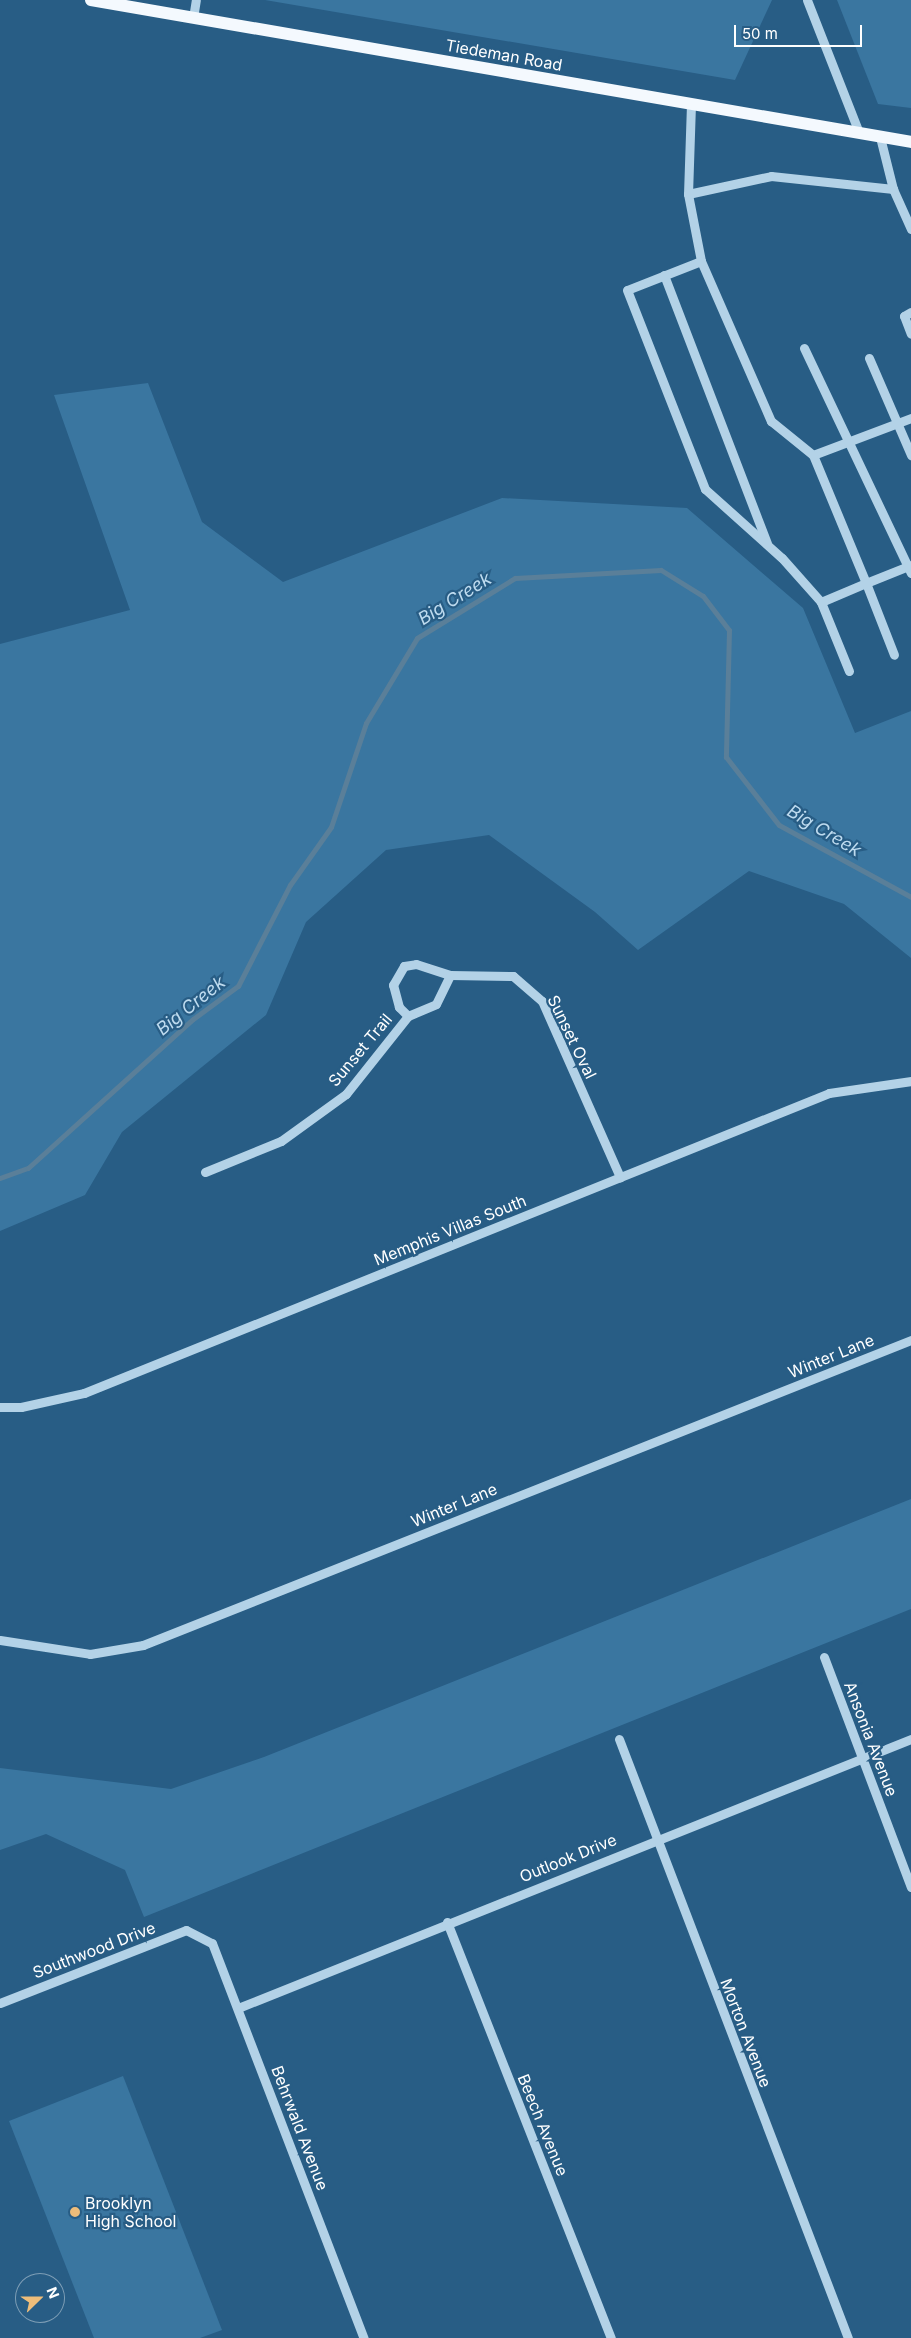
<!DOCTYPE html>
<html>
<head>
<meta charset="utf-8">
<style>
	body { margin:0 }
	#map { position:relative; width:911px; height:2338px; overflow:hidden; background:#285d85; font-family:Inter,sans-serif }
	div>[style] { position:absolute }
	.green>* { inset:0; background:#3a76a0 }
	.stream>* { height:5px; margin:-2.5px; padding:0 2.5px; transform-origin:2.5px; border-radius:2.5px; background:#5a7f99 }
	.minor>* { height:9px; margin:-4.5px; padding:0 4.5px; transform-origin:4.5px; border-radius:4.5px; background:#b3d2e7 }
	.major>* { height:12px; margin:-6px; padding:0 6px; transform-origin:6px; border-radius:6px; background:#f4f9fe }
	.dots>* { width:14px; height:14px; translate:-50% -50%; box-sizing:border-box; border:2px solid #285d85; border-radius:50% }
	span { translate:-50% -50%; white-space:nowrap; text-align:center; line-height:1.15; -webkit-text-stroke:4.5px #285d85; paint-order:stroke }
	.street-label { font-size:16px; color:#fff }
	.poi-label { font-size:16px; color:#fff }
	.left { translate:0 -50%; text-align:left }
	.water-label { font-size:18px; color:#bedbef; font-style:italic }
	.north { position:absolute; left:15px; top:2273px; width:50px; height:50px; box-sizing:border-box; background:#285d85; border:1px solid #7e9eb6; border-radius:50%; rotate:68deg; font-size:14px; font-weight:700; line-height:20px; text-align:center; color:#fff }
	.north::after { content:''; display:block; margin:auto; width:18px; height:22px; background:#eebd7a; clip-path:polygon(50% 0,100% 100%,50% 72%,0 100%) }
	.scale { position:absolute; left:734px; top:25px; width:128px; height:22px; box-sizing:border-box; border:2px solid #fff; border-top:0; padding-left:6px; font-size:15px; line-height:18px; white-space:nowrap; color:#fff; -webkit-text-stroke:4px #285d85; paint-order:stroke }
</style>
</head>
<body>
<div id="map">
	<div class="green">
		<i style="clip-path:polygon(265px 0,772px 0,735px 80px)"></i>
		<i style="clip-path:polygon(837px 0,911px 0,911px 108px,878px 104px)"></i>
		<i style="clip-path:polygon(148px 383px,202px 522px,283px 582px,502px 498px,687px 508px,803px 608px,855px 733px,911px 711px,911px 958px,844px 904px,749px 871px,638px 950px,595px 912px,489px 835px,386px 850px,306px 922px,266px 1015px,122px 1132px,85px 1195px,0 1231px,0 644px,130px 610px,54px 395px)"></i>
		<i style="clip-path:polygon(911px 1499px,911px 1609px,144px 1917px,125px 1870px,46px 1834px,0 1850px,0 1768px,171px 1789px,264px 1757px)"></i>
		<i style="clip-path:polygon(123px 2076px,222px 2330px,200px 2338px,94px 2338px,9px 2121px)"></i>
	</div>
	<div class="stream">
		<i style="left:0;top:1178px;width:30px;rotate:-20deg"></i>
		<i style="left:28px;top:1168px;width:222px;rotate:-42.1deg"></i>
		<i style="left:193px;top:1019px;width:56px;rotate:-36.3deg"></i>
		<i style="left:238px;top:986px;width:114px;rotate:-62.8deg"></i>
		<i style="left:290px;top:885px;width:71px;rotate:-54.7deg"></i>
		<i style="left:331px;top:827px;width:110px;rotate:-71.4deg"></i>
		<i style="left:366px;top:723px;width:99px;rotate:-59deg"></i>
		<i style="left:417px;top:638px;width:115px;rotate:-31.5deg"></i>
		<i style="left:515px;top:578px;width:146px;rotate:-3.1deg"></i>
		<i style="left:661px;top:570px;width:49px;rotate:31.8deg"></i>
		<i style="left:703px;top:596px;width:43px;rotate:52.6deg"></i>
		<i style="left:729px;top:630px;width:127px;rotate:91.4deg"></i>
		<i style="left:726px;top:757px;width:86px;rotate:52.1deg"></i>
		<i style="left:779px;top:825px;width:150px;rotate:28.6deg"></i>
	</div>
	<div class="minor">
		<i style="left:807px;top:0;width:143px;rotate:68.6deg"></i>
		<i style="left:193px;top:18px;width:18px;rotate:-81deg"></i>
		<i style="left:691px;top:104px;width:90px;rotate:91.9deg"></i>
		<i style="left:688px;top:194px;width:68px;rotate:79deg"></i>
		<i style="left:701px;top:261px;width:175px;rotate:66.4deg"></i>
		<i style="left:771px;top:421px;width:54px;rotate:39deg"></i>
		<i style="left:813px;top:455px;width:105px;rotate:-20.7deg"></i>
		<i style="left:880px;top:137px;width:54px;rotate:76deg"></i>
		<i style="left:893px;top:189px;width:44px;rotate:65.8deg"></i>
		<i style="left:688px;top:194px;width:85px;rotate:-12.2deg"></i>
		<i style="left:771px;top:176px;width:123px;rotate:6.1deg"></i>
		<i style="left:701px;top:261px;width:79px;rotate:158.6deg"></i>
		<i style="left:627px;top:290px;width:214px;rotate:68.6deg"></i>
		<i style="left:705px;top:489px;width:103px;rotate:41.9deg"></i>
		<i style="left:782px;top:558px;width:59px;rotate:48.4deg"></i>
		<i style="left:664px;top:275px;width:287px;rotate:69deg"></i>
		<i style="left:911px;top:312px;width:8px;rotate:150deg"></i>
		<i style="left:904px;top:316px;width:19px;rotate:69deg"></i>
		<i style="left:804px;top:348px;width:249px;rotate:64.6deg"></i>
		<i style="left:869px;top:358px;width:106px;rotate:66.6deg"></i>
		<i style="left:813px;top:455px;width:139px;rotate:67.5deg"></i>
		<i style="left:866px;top:583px;width:48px;rotate:-21.8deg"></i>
		<i style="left:849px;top:671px;width:74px;rotate:-112.1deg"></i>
		<i style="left:821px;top:602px;width:49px;rotate:-22.9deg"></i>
		<i style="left:866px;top:583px;width:77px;rotate:68.7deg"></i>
		<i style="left:408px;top:1016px;width:13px;rotate:-135deg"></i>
		<i style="left:399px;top:1007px;width:23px;rotate:-105deg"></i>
		<i style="left:393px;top:985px;width:22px;rotate:-60deg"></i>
		<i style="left:404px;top:966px;width:12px;rotate:-9deg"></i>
		<i style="left:416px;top:964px;width:36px;rotate:18deg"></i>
		<i style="left:450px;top:975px;width:63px;rotate:0.9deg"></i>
		<i style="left:513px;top:976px;width:38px;rotate:41deg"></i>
		<i style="left:542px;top:1001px;width:193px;rotate:66.1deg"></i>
		<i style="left:408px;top:1016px;width:30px;rotate:-23deg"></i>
		<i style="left:436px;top:1004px;width:32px;rotate:-64deg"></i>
		<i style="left:205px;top:1172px;width:82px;rotate:-22.2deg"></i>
		<i style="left:281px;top:1141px;width:80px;rotate:-35.9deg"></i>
		<i style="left:346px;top:1094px;width:100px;rotate:-51.5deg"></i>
		<i style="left:0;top:1407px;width:21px"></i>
		<i style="left:21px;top:1407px;width:65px;rotate:-12.5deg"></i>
		<i style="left:84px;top:1393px;width:803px;rotate:-21.93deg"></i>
		<i style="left:829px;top:1093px;width:83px;rotate:-8.3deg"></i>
		<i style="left:0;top:1640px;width:91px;rotate:8.8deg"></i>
		<i style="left:90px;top:1654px;width:54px;rotate:-9.6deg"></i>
		<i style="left:143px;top:1645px;width:826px;rotate:-21.66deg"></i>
		<i style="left:824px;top:1657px;width:246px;rotate:69.3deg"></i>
		<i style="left:619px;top:1739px;width:641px;rotate:69.08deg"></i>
		<i style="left:447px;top:1922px;width:447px;rotate:68.5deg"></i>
		<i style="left:0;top:2003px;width:200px;rotate:-21.4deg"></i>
		<i style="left:186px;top:1930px;width:29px;rotate:27deg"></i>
		<i style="left:212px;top:1943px;width:423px;rotate:69deg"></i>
		<i style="left:238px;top:2008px;width:725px;rotate:-21.79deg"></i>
	</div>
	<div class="major">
		<i style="left:91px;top:0;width:832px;rotate:9.82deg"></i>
	</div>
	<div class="dots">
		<i style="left:75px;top:2212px;background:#eebd7a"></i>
	</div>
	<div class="street-label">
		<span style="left:504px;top:55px;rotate:10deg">Tiedeman Road</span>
		<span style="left:572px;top:1037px;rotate:64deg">Sunset Oval</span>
		<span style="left:360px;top:1050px;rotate:-50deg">Sunset Trail</span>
		<span style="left:450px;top:1230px;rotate:-22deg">Memphis Villas South</span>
		<span style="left:831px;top:1356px;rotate:-22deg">Winter Lane</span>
		<span style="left:454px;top:1505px;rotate:-22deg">Winter Lane</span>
		<span style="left:871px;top:1739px;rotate:69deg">Ansonia Avenue</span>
		<span style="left:568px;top:1858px;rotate:-22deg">Outlook Drive</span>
		<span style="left:94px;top:1950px;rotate:-21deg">Southwood Drive</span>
		<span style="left:746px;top:2033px;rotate:69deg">Morton Avenue</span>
		<span style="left:543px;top:2125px;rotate:68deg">Beech Avenue</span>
		<span style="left:300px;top:2128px;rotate:69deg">Behrwald Avenue</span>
	</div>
	<div class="poi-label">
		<span class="left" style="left:85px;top:2212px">Brooklyn<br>High School</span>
	</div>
	<div class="water-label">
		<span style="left:455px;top:599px;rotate:-32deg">Big Creek</span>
		<span style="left:824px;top:831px;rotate:31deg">Big Creek</span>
		<span style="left:191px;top:1006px;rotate:-39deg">Big Creek</span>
	</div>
	<div class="north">N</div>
	<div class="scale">50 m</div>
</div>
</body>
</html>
